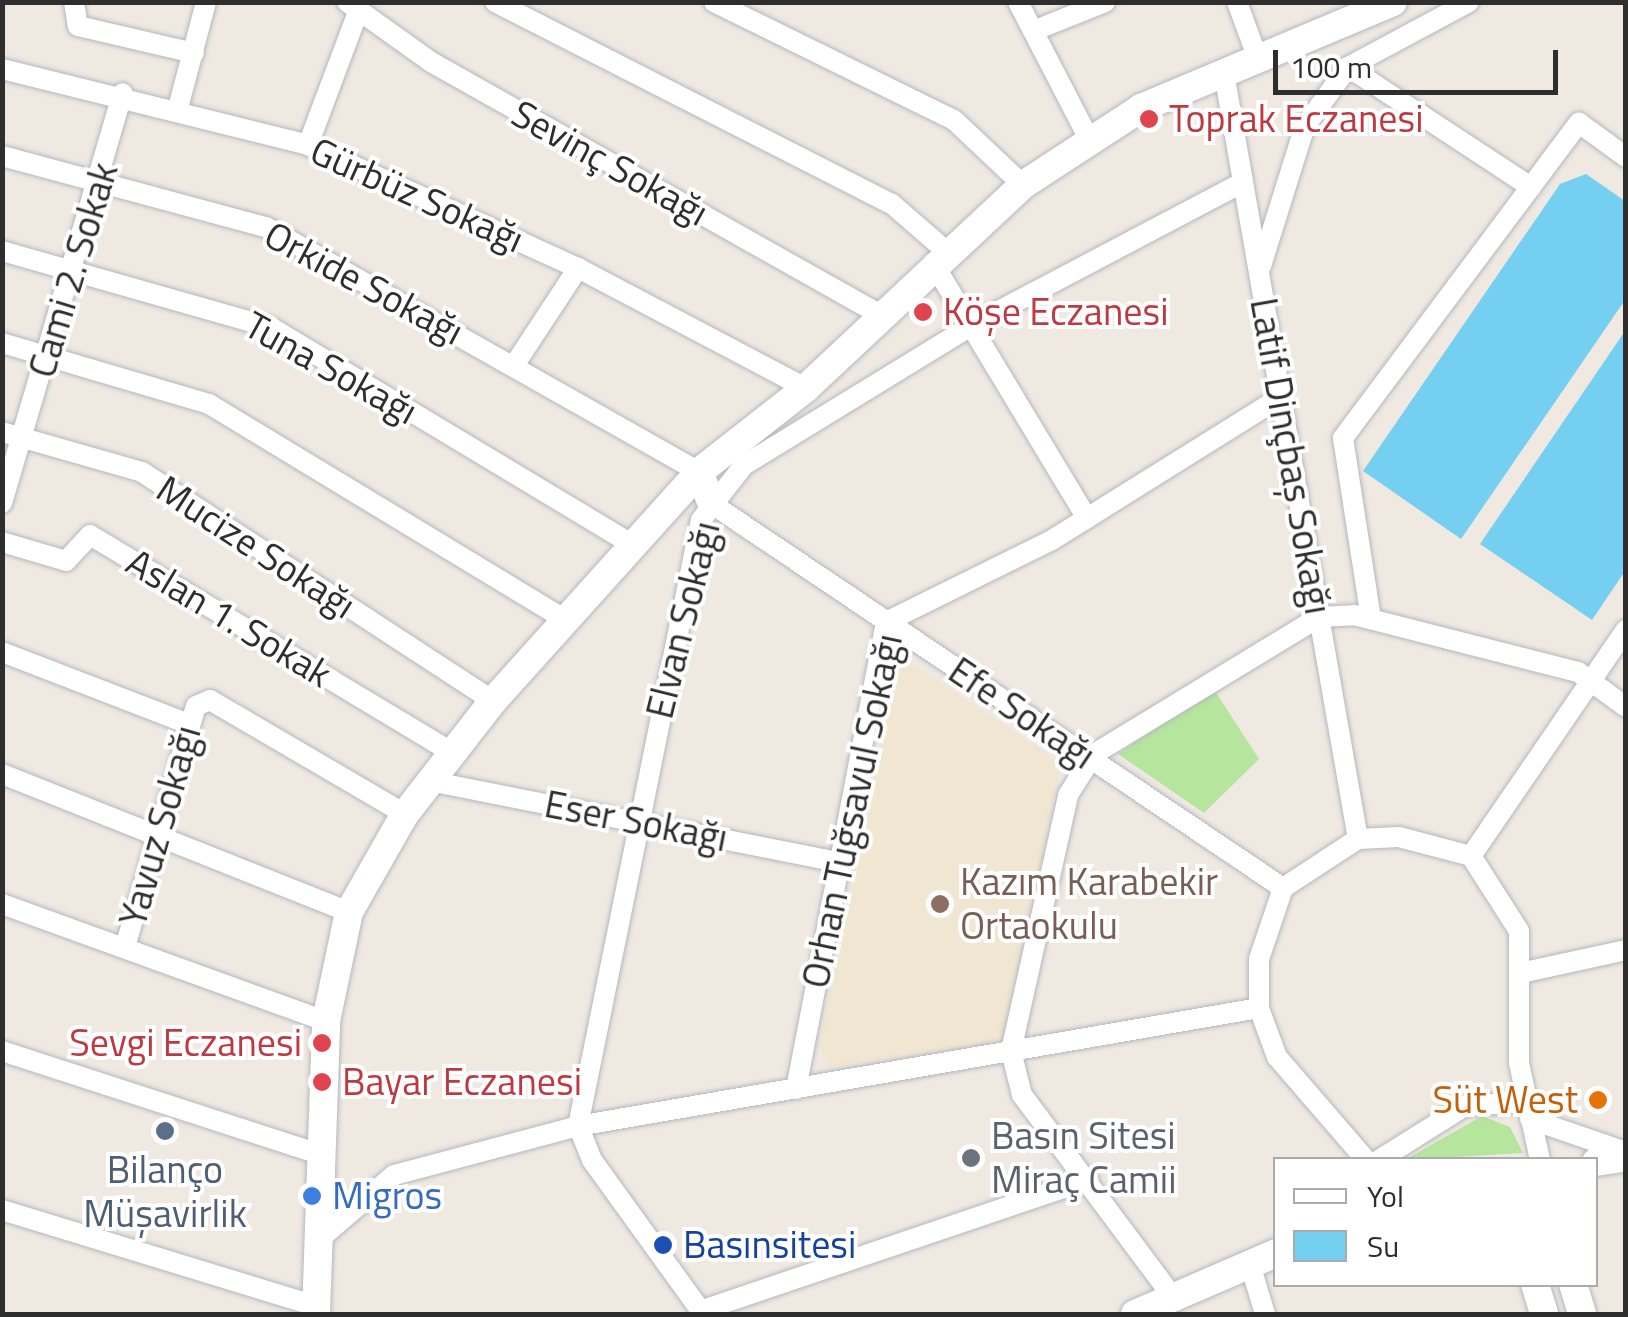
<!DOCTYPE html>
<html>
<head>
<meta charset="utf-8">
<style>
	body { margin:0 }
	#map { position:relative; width:1628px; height:1317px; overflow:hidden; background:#efe9e1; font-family:"Titillium Web",sans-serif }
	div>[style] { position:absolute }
	.education>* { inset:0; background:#f0e6d1 }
	.green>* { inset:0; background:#b6e59e }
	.water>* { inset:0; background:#75cff0 }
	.roads { filter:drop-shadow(0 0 2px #b4b7c1) drop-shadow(0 0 2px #b4b7c1) }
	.street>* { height:20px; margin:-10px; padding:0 10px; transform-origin:10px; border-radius:10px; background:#fff }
	.secondary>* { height:28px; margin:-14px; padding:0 14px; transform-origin:14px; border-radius:14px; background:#fff }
	.dots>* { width:28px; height:28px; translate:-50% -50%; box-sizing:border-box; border:5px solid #fff; border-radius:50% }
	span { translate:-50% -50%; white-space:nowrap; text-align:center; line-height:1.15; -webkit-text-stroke:8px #fff; paint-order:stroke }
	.health-label { font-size:38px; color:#be3a42 }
	.left { translate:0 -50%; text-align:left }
	.right { translate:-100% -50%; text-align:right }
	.street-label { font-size:38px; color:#2e2e2e }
	.education-label { font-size:38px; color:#785e54 }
	.food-label { font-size:38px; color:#c56008 }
	.worship-label { font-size:38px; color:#5b616d }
	.service-label { font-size:38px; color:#4e5e75 }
	.shop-label { font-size:38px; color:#366cbe }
	.transit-label { font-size:38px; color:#164399 }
	.frame { position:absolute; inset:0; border:5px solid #2e2e2e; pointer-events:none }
	.legend { position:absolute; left:1273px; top:1157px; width:325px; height:130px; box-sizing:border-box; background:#fff; border:2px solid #ababab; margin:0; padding:12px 18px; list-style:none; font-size:30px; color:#2e2e2e }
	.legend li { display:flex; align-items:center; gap:20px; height:50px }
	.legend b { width:50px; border:2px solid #ababab }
	.scale { position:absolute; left:1273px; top:50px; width:285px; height:45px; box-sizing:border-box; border:5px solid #2e2e2e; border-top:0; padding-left:12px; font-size:30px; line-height:35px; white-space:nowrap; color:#2e2e2e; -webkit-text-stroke:8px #fff; paint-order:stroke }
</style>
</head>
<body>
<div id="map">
	<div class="education">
		<i style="clip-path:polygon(898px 654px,1061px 763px,1003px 1045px,829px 1067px,819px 1046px)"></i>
	</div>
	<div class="green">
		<i style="clip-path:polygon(1213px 688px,1259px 759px,1204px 813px,1118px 754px)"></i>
		<i style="clip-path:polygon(1482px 1116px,1510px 1127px,1523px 1153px,1405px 1160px)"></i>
	</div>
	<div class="water">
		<i style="clip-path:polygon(1586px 174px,1625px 201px,1625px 300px,1461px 539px,1363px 471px,1560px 184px)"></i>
		<i style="clip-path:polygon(1625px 331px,1625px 571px,1592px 620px,1480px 544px)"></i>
	</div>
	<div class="roads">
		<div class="street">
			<i style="left:74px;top:2px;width:24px;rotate:81deg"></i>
			<i style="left:78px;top:26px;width:119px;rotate:13.1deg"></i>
			<i style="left:347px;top:2px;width:103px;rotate:35.5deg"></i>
			<i style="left:431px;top:62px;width:514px;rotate:29.36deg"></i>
			<i style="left:495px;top:2px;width:445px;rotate:27deg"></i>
			<i style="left:892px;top:204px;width:72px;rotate:41deg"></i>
			<i style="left:714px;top:2px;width:267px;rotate:26.2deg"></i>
			<i style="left:954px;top:120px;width:95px;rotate:43.3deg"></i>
			<i style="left:1018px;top:2px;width:157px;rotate:62.6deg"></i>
			<i style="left:1237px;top:2px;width:61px;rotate:69.8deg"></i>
			<i style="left:1033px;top:31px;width:78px;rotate:-21.9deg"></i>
			<i style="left:1348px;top:67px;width:219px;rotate:33.3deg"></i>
			<i style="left:2px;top:69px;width:315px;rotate:13.9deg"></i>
			<i style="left:308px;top:145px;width:297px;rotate:24.5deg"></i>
			<i style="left:578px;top:268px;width:258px;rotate:27.8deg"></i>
			<i style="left:1224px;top:73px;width:778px;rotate:80.08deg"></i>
			<i style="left:178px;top:108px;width:110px;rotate:-75.2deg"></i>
			<i style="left:308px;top:145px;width:142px;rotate:-69.4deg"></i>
			<i style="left:2px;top:156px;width:273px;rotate:15.1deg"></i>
			<i style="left:266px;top:227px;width:498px;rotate:29.5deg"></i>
			<i style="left:2px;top:251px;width:281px;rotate:15.9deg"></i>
			<i style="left:272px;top:328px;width:421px;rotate:31deg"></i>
			<i style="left:933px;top:263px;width:298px;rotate:58.9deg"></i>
			<i style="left:1261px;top:266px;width:147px;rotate:-72.6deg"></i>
			<i style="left:1305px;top:126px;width:73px;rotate:-53.9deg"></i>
			<i style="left:1348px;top:67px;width:137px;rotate:-28.2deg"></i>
			<i style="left:2px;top:343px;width:216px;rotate:16.4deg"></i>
			<i style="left:209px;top:404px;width:416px;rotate:31.2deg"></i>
			<i style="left:515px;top:364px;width:115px;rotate:-56.7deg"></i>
			<i style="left:2px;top:432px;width:146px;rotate:15.9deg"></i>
			<i style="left:142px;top:472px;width:419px;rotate:33.1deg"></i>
			<i style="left:2px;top:503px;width:427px;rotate:-73.6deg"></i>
			<i style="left:712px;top:504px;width:688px;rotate:33.92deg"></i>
			<i style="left:2px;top:542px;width:67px;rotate:16.5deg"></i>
			<i style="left:66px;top:561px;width:35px;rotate:-47deg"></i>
			<i style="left:90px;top:535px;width:426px;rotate:31deg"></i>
			<i style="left:1371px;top:619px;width:183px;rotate:-98.8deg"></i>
			<i style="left:1343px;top:438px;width:394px;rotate:-53.2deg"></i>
			<i style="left:1579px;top:123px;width:58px;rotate:35.9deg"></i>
			<i style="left:2px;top:652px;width:197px;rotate:21.1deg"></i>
			<i style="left:2px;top:774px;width:373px;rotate:21.7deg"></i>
			<i style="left:434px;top:782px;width:412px;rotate:11.2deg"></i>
			<i style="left:1471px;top:856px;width:274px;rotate:-55.6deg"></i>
			<i style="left:2px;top:904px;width:344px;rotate:19.9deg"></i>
			<i style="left:125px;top:947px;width:251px;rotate:-73.6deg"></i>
			<i style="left:196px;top:706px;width:15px;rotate:-23deg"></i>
			<i style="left:210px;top:700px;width:226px;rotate:30.3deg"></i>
			<i style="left:1525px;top:972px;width:103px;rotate:-12.3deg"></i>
			<i style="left:2px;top:1051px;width:333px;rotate:18deg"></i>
			<i style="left:796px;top:1089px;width:476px;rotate:-79.1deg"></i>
			<i style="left:886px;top:622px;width:185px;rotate:-26.3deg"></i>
			<i style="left:1052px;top:540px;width:270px;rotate:-32deg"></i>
			<i style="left:1530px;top:1119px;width:102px;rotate:19deg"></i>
			<i style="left:1366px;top:1160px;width:136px;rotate:-130.8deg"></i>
			<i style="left:1277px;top:1057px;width:52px;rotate:-110.2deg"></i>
			<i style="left:1259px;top:1008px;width:49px;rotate:-90deg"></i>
			<i style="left:1259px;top:959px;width:75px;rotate:-71.3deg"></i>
			<i style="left:1283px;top:888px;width:90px;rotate:-33.2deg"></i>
			<i style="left:1358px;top:839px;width:41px;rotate:-2.8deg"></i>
			<i style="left:1399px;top:837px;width:74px;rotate:14.8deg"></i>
			<i style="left:1471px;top:856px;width:89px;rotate:57.4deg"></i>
			<i style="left:1519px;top:931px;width:132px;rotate:90deg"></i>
			<i style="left:1519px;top:1063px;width:99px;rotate:77.8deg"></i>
			<i style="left:1379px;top:1160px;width:102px;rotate:-32.1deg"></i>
			<i style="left:1465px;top:1106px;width:58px;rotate:-3.9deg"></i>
			<i style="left:2px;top:1210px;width:328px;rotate:17deg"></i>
			<i style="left:315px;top:1243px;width:104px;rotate:-40.7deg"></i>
			<i style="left:394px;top:1175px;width:190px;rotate:-14.9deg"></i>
			<i style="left:578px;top:1126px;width:691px;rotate:-9.83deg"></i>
			<i style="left:1249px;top:1261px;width:55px;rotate:73.2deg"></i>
			<i style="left:1172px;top:1296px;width:251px;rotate:-126.7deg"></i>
			<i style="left:1022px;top:1095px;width:45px;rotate:-104deg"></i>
			<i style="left:1011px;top:1051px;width:262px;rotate:-77.4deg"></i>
			<i style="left:1068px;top:795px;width:49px;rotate:-57.6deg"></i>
			<i style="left:1094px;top:754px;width:263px;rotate:-31.3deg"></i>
			<i style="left:1319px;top:617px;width:35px;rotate:-3deg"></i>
			<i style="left:1354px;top:615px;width:231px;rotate:14.3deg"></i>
			<i style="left:1578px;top:672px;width:59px;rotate:36.1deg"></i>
			<i style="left:700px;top:1311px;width:410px;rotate:-18.7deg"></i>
			<i style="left:703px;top:1314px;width:190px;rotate:-125.8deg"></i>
			<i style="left:592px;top:1160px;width:37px;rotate:-112deg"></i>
			<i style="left:578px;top:1126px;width:618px;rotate:-78.53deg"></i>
			<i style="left:701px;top:520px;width:70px;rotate:-52deg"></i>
			<i style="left:744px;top:465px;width:270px;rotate:-31.5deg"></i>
			<i style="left:974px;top:324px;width:304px;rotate:-27.8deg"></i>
		</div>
		<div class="secondary">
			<i style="left:699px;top:472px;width:35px;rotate:68deg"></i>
			<i style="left:1596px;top:1162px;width:30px;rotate:-9deg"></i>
			<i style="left:1535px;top:1284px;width:31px;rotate:73deg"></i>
			<i style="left:1573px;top:1284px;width:31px;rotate:73deg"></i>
			<i style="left:316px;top:1314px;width:293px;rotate:-88deg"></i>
			<i style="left:326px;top:1021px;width:111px;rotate:-78.1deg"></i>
			<i style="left:349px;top:912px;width:113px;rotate:-60.3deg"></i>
			<i style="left:405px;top:814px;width:143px;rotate:-52.1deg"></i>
			<i style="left:493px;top:701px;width:308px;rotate:-48deg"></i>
			<i style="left:699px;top:472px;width:136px;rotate:-38.1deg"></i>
			<i style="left:806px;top:388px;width:297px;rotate:-43.1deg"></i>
			<i style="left:1023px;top:185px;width:141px;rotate:-33.1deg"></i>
			<i style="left:1141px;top:108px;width:273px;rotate:-22.8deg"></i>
			<i style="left:1135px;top:1314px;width:154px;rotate:-23.4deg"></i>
		</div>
	</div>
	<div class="dots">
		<i style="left:1149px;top:119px;background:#e0444e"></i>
		<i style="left:923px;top:312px;background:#e0444e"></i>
		<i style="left:940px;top:904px;background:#8d6e63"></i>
		<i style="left:322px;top:1043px;background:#e0444e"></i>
		<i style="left:322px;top:1082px;background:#e0444e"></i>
		<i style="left:1598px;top:1100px;background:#e8710a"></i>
		<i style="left:165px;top:1131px;background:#5c6f8a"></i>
		<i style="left:971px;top:1158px;background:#6b7280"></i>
		<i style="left:312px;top:1196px;background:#3f7fe0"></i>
		<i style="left:663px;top:1245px;background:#1a4fb4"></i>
	</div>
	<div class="health-label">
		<span class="left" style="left:1169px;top:119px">Toprak Eczanesi</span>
		<span class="left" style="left:943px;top:312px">Köşe Eczanesi</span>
		<span class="right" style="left:302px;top:1043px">Sevgi Eczanesi</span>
		<span class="left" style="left:342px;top:1082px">Bayar Eczanesi</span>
	</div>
	<div class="street-label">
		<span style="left:610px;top:163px;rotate:29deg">Sevinç Sokağı</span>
		<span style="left:417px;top:195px;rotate:24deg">Gürbüz Sokağı</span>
		<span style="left:73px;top:270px;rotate:-73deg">Cami 2. Sokak</span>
		<span style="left:364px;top:283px;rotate:28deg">Orkide Sokağı</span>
		<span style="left:331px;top:368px;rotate:29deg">Tuna Sokağı</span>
		<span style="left:1291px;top:456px;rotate:80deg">Latif Dinçbaş Sokağı</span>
		<span style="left:256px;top:547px;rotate:33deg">Mucize Sokağı</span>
		<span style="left:229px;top:618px;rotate:31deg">Aslan 1. Sokak</span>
		<span style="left:683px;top:620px;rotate:-76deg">Elvan Sokağı</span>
		<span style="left:1022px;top:713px;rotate:34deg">Efe Sokağı</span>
		<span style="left:852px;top:811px;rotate:-78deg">Orhan Tuğsavul Sokağı</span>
		<span style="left:636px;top:821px;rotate:11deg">Eser Sokağı</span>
		<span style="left:160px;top:826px;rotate:-74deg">Yavuz Sokağı</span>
	</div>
	<div class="education-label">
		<span class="left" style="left:960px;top:904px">Kazım Karabekir<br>Ortaokulu</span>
	</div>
	<div class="food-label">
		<span class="right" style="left:1578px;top:1100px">Süt West</span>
	</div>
	<div class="worship-label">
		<span class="left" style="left:991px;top:1158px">Basın Sitesi<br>Miraç Camii</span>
	</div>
	<div class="service-label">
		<span style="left:165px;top:1192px">Bilanço<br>Müşavirlik</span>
	</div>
	<div class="shop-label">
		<span class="left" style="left:332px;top:1196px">Migros</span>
	</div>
	<div class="transit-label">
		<span class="left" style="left:683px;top:1245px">Basınsitesi</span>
	</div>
	<div class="frame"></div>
	<ul class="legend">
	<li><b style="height:12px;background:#fff"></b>Yol</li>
	<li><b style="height:28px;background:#75cff0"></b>Su</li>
	</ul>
	<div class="scale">100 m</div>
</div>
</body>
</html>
